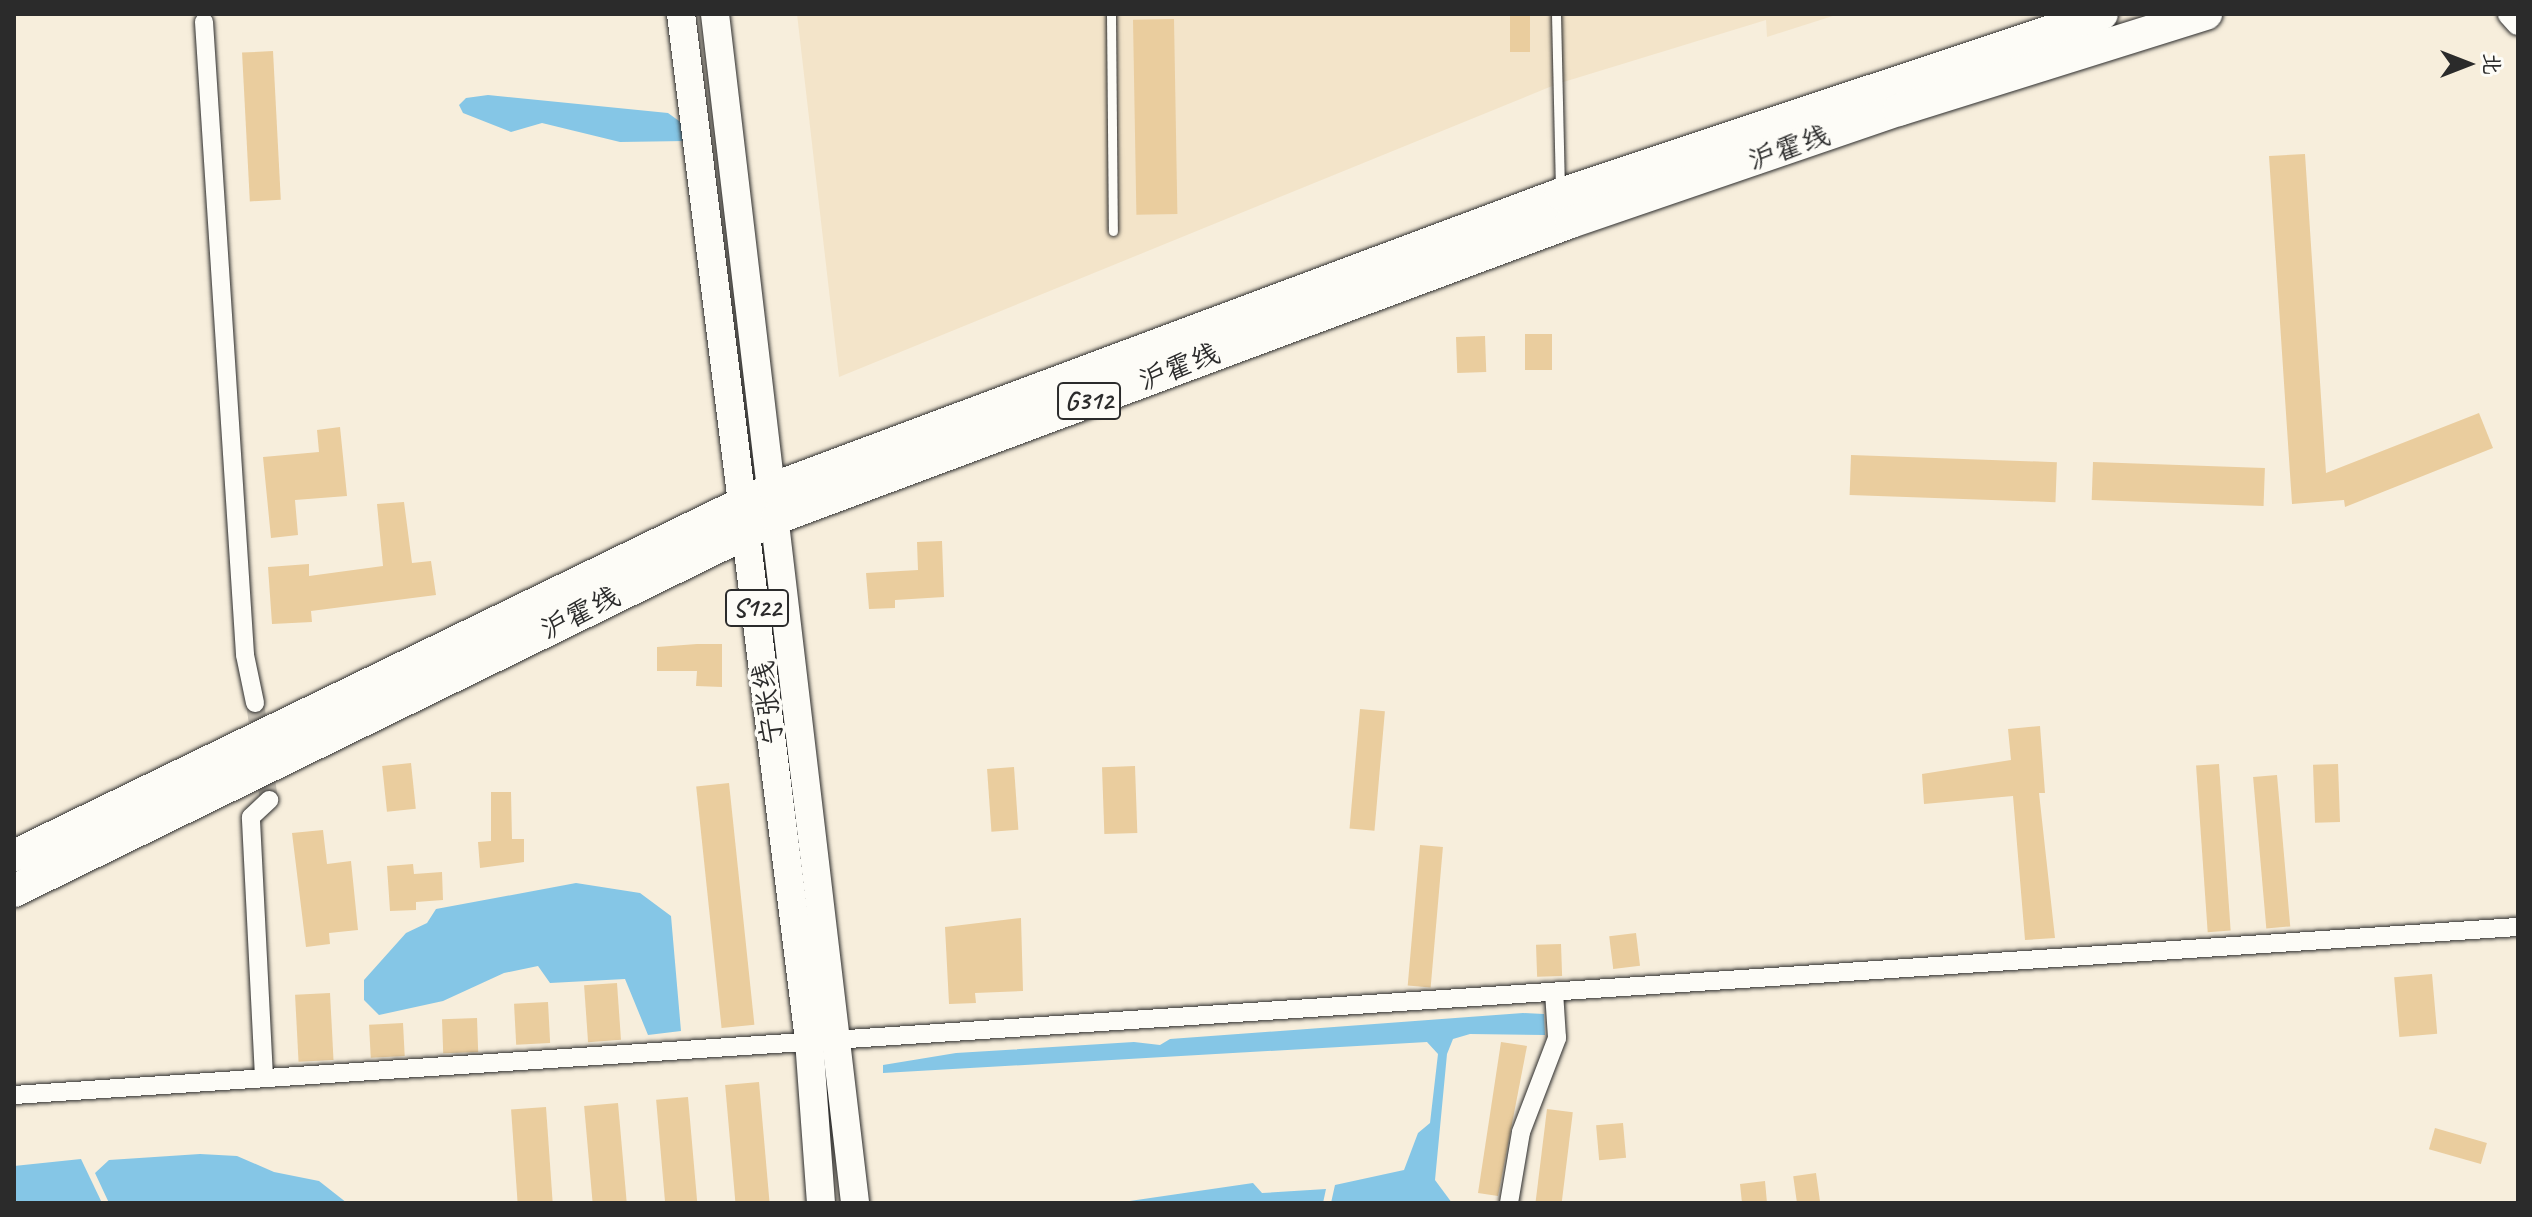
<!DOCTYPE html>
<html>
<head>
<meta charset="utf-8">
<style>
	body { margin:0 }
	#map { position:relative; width:2532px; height:1217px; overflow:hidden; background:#f7eedc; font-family:Caveat,"LXGW WenKai TC",sans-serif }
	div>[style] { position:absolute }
	.built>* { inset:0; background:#f3e4c9 }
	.water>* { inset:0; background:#85c6e6 }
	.building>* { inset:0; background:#eacd9e; transform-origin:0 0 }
	.street-tunnel>* { height:18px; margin-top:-9px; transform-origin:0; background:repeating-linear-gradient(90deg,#cec7b9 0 18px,transparent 0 27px) }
	.roads { filter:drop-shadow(0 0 2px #2b2b2b) drop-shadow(0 0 2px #2b2b2b) }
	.lane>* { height:9px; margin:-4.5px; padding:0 4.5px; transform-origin:4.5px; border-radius:4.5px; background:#fdfcf7 }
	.street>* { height:18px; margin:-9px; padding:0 9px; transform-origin:9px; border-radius:9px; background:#fdfcf7 }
	.secondary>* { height:24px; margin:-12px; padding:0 12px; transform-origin:12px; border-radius:12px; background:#fdfcf7 }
	.primary>* { height:28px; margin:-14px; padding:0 14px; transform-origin:14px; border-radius:14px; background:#fdfcf7 }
	.highway>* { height:32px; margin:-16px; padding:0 16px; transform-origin:16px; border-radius:16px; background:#fdfcf7 }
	span { translate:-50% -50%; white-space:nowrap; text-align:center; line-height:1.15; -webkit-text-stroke:7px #fdfcf7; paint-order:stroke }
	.shield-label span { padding:2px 6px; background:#fdfcf7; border:2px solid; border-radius:6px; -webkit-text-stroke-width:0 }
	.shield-label { font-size:26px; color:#2b2b2b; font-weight:700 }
	.street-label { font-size:28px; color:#2b2b2b }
	.frame { position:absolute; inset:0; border:16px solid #2b2b2b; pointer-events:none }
	.north { position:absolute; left:2428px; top:24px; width:80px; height:80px; -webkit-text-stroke:6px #fdfcf7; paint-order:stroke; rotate:90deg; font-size:22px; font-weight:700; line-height:32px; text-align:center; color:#2b2b2b }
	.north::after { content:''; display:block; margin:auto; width:28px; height:36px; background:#2b2b2b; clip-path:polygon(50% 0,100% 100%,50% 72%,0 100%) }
</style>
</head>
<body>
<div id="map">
	<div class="built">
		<i style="clip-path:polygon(797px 14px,1839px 14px,1767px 37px,1766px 20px,1557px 84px,839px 377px)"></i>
	</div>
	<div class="water">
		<i style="clip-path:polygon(488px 95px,668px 113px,686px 126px,685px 141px,620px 142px,542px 123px,511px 132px,463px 113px,459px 105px,466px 98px)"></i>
		<i style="clip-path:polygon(576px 883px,640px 893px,671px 916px,681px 1031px,648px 1035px,625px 979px,550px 983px,538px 966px,504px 973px,443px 1001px,379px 1015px,364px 1000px,364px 980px,406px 933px,427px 923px,436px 909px)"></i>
		<i style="clip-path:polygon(1523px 1013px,1544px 1014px,1545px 1035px,1470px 1034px,1453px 1039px,1447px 1054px,1435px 1180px,1452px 1203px,1331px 1203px,1335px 1185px,1404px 1170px,1418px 1133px,1430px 1123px,1438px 1054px,1427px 1042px,883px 1073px,883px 1065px,956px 1053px,1134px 1042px,1160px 1045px,1170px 1039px)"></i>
		<i style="clip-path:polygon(200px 1154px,237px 1156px,274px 1172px,319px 1181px,347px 1203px,109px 1203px,95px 1173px,109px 1160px)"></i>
		<i style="clip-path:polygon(81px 1159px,102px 1203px,14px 1203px,14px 1166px)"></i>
		<i style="clip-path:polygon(1253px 1183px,1262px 1193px,1326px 1189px,1323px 1203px,1116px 1203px)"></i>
	</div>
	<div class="building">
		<i style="left:1510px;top:14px;width:20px;height:38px"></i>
		<i style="left:1174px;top:19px;width:195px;height:41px;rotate:89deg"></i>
		<i style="left:273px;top:51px;width:149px;height:31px;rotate:87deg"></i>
		<i style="clip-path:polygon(2305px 154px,2326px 473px,2479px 413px,2493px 448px,2345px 507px,2344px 500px,2292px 504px,2269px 156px)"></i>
		<i style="left:1525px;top:334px;width:27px;height:36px"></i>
		<i style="left:1485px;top:336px;width:36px;height:29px;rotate:88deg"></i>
		<i style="clip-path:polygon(340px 427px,347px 496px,295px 500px,298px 535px,271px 538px,263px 457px,319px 452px,317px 430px)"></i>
		<i style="left:1851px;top:455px;width:206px;height:40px;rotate:2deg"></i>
		<i style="left:2093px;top:462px;width:172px;height:38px;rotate:2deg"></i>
		<i style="clip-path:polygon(404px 502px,412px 563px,431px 561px,436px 595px,311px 611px,312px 622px,272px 624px,268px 567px,309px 564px,309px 576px,383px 566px,377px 504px)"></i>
		<i style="clip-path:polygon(942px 541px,944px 597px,895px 600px,895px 608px,869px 609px,866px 573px,918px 570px,917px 542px)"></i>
		<i style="clip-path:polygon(697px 644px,722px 644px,722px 687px,696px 686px,697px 671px,657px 671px,657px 647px)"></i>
		<i style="left:1360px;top:709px;width:25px;height:120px;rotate:5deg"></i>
		<i style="clip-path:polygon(2040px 726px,2045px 793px,2039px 793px,2055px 938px,2025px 940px,2013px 796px,1924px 804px,1922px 774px,2011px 760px,2008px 729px)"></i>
		<i style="left:411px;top:763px;width:46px;height:29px;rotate:84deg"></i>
		<i style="left:2219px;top:764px;width:167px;height:23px;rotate:86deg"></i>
		<i style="left:2338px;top:764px;width:58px;height:25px;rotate:88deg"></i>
		<i style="left:1135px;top:766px;width:67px;height:33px;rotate:88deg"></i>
		<i style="left:1014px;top:767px;width:63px;height:27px;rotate:86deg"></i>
		<i style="left:2277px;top:775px;width:152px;height:24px;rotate:85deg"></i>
		<i style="left:729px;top:783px;width:243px;height:33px;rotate:84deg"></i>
		<i style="clip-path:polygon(491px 792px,511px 792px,512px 839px,524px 839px,524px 862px,480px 868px,478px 842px,491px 841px)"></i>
		<i style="clip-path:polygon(323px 830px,327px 864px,351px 861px,358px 930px,329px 933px,330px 944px,306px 947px,292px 833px)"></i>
		<i style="left:1420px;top:845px;width:23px;height:141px;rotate:5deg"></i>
		<i style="clip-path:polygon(413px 864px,414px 874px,442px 872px,443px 900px,416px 902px,416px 910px,390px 911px,387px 866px)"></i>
		<i style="clip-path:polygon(1021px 918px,1023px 991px,975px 993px,976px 1003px,949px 1004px,945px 927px)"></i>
		<i style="left:1636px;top:933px;width:33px;height:27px;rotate:83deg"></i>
		<i style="left:1561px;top:944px;width:32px;height:25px;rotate:88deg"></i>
		<i style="left:2432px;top:974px;width:60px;height:38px;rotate:85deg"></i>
		<i style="left:617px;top:983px;width:57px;height:33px;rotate:86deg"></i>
		<i style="left:330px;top:993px;width:67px;height:35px;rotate:87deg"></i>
		<i style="left:548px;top:1002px;width:41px;height:34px;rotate:87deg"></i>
		<i style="left:477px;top:1018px;width:34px;height:35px;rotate:88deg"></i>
		<i style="left:403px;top:1023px;width:33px;height:34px;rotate:87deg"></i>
		<i style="clip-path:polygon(1501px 1042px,1527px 1046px,1498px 1196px,1478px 1193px)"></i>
		<i style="left:759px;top:1082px;width:121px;height:34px;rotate:85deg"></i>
		<i style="left:688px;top:1097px;width:106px;height:32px;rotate:85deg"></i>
		<i style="left:618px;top:1103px;width:100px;height:34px;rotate:85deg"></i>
		<i style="left:546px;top:1107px;width:96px;height:35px;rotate:86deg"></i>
		<i style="left:1547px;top:1109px;width:26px;height:95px;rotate:7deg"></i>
		<i style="left:1623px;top:1123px;width:35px;height:27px;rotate:85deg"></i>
		<i style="left:2435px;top:1128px;width:54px;height:22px;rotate:16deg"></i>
		<i style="left:1816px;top:1173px;width:30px;height:23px;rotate:82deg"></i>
		<i style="clip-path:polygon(1765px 1181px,1767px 1203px,1742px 1203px,1740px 1184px)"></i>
	</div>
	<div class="street-tunnel">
		<i style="left:255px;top:703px;width:98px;rotate:81.8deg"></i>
	</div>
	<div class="roads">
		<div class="lane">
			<i style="left:1111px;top:14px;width:217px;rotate:89.5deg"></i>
			<i style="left:1556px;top:14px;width:173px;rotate:88.7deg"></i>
		</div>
		<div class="street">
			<i style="left:204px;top:22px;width:634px;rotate:86.29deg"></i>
			<i style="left:245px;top:655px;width:49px;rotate:78.2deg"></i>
			<i style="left:264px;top:1077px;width:260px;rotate:-92.9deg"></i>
			<i style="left:251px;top:817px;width:25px;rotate:-43deg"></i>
			<i style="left:14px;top:1095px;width:2510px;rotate:-3.84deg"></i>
			<i style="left:1509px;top:1203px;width:72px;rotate:-80.4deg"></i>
			<i style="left:1521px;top:1132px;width:101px;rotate:-69deg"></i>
			<i style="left:1557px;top:1038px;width:46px;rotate:-93.7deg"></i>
		</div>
		<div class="secondary">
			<i style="left:2510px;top:14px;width:12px;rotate:48deg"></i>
		</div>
		<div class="primary">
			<i style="left:681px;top:14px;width:1034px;rotate:82.89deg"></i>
			<i style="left:809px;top:1040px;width:163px;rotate:85.8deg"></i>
			<i style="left:715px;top:14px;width:1197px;rotate:83.28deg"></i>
		</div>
		<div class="highway">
			<i style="left:14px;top:856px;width:844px;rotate:-25.84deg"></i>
			<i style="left:774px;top:488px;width:840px;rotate:-20.48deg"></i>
			<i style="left:1561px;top:194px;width:570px;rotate:-18.4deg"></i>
			<i style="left:14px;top:891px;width:849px;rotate:-26.05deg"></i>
			<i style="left:777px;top:518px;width:847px;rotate:-20.45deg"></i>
			<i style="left:1571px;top:222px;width:347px;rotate:-18.9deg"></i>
			<i style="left:1899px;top:110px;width:322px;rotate:-17.4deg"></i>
		</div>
	</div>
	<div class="shield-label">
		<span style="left:1089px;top:401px">G312</span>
		<span style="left:757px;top:608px">S122</span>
	</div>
	<div class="street-label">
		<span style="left:1789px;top:148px;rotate:-19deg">沪霍线</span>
		<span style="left:1179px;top:367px;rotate:-21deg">沪霍线</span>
		<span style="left:580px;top:613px;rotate:-26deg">沪霍线</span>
		<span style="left:768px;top:703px;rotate:-97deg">宁张线</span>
	</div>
	<div class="frame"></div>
	<div class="north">北</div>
</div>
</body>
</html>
